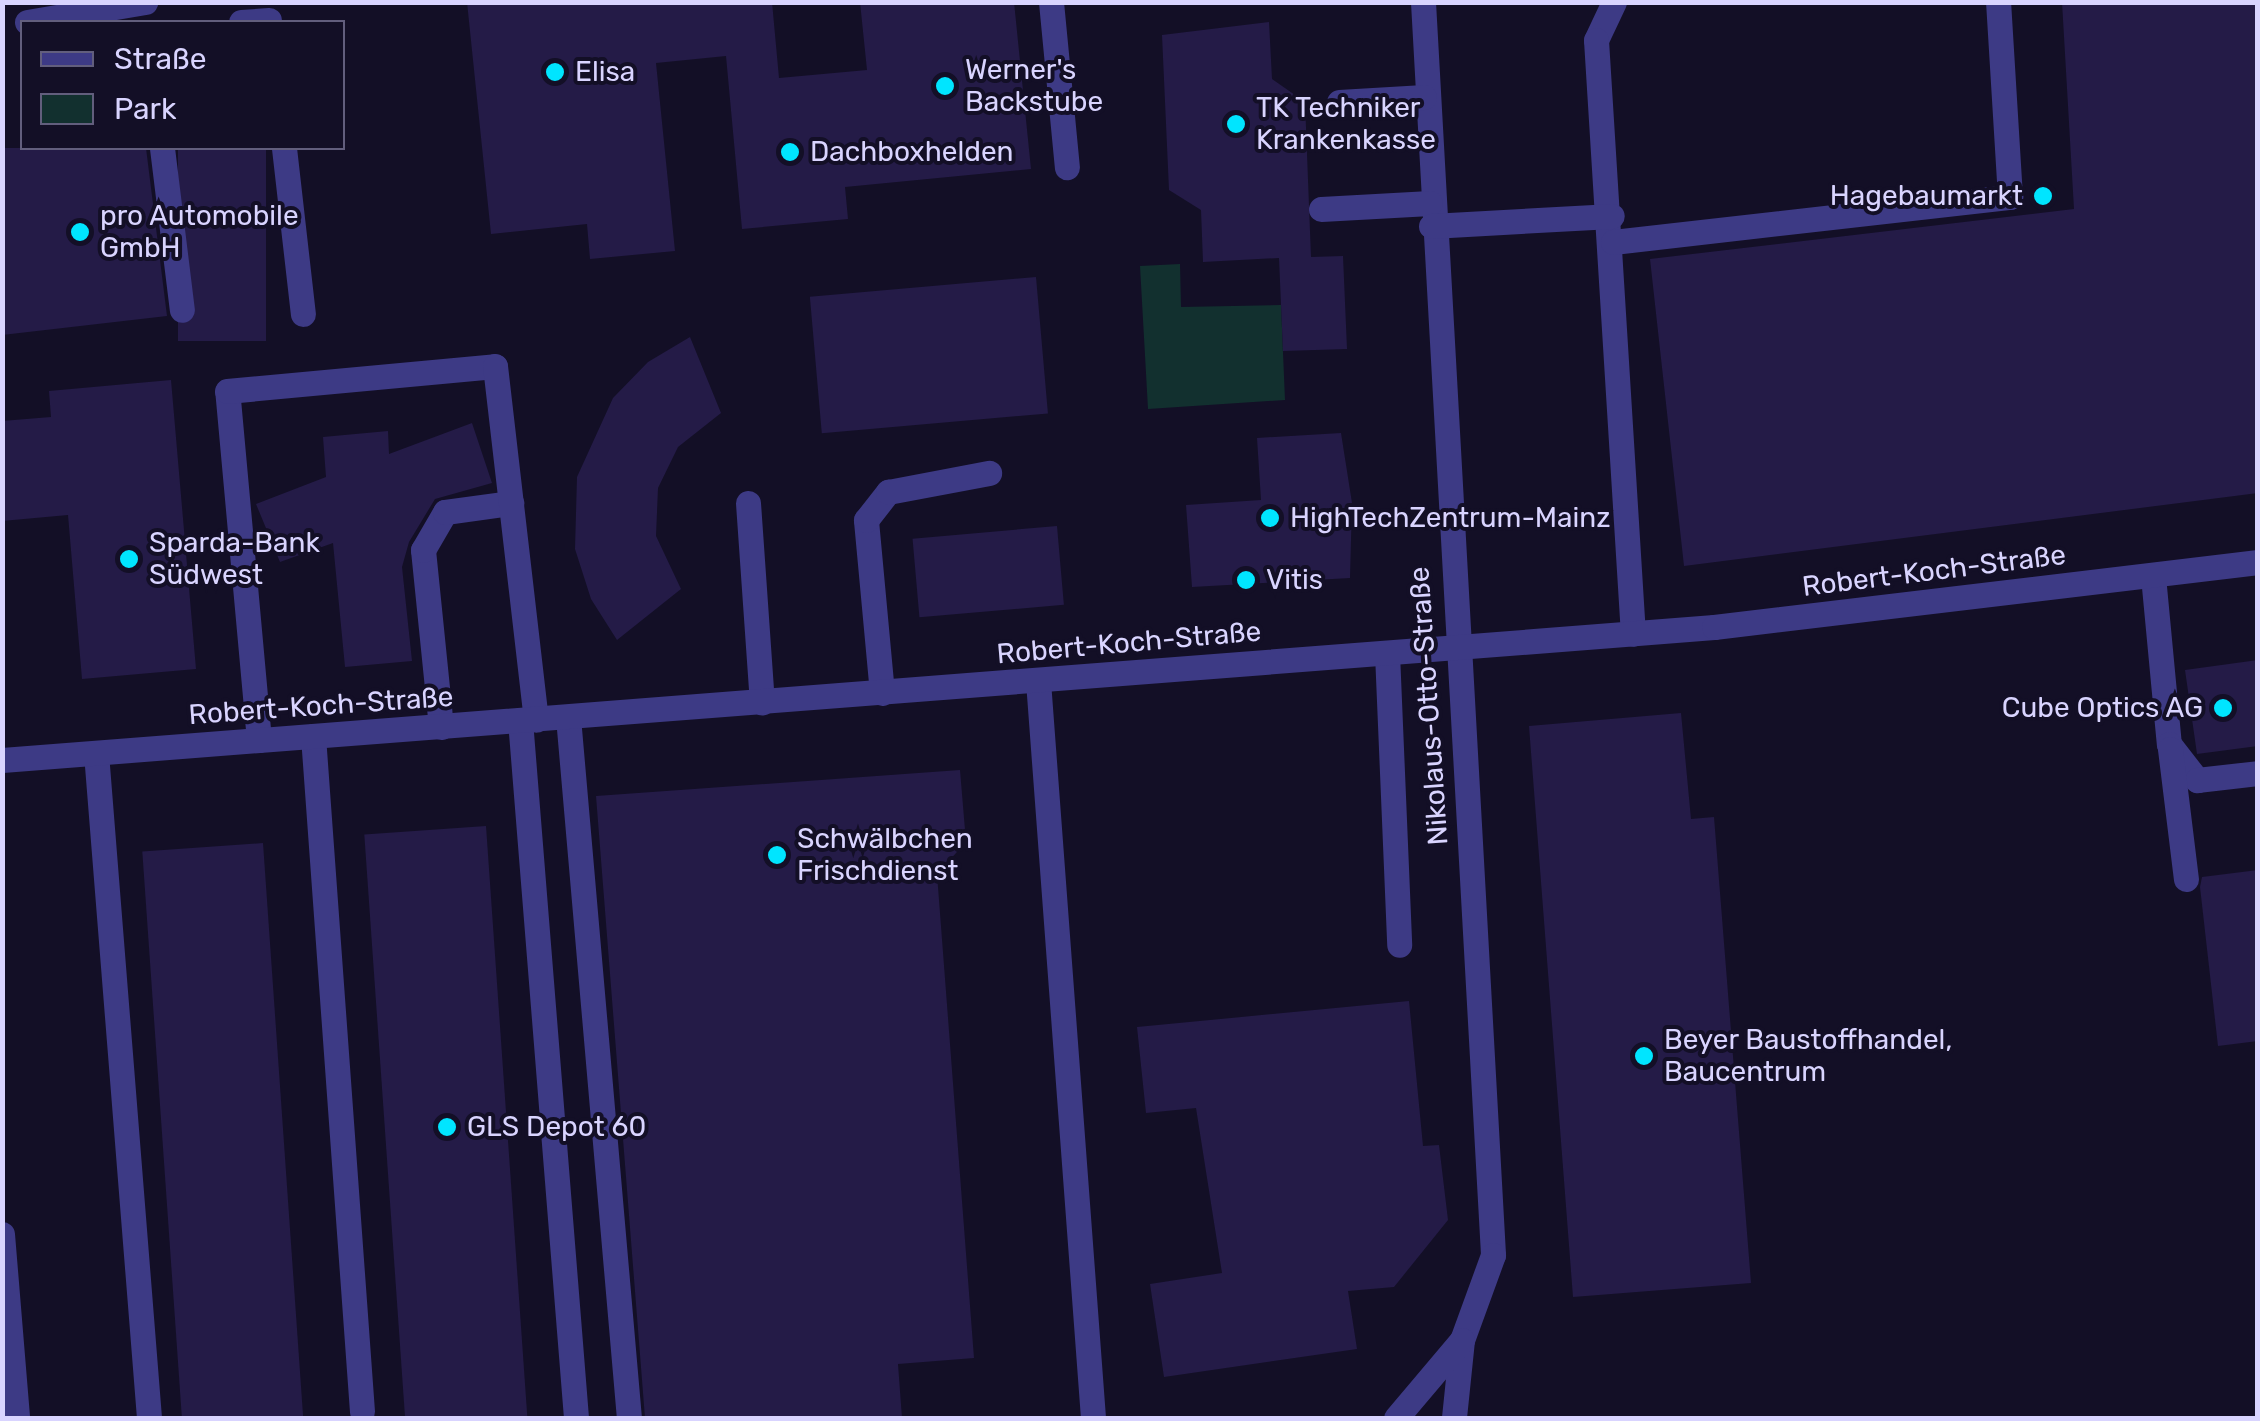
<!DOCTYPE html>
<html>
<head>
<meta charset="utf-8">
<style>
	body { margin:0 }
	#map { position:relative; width:2260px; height:1421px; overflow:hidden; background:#130f26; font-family:Rubik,sans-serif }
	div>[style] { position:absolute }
	.green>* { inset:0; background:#12302f }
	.building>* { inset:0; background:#241b47; transform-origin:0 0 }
	.minor>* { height:25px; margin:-12.5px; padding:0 12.5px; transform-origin:12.5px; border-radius:12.5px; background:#3d3a85 }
	.dots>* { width:28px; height:28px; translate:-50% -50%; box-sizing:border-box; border:5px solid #130f26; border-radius:50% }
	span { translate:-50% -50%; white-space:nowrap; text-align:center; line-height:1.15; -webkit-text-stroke:8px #130f26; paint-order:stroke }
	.poi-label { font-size:28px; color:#d9d4ff }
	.left { translate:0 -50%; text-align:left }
	.right { translate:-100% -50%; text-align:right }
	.street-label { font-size:28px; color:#d9d4ff }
	.frame { position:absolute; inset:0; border:5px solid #d9d4ff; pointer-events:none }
	.legend { position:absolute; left:20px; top:20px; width:325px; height:130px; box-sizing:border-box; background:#130f26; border:2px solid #625e7d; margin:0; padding:12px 18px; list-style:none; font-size:30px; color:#d9d4ff }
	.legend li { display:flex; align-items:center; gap:20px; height:50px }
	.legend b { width:50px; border:2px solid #625e7d }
</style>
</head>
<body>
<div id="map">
	<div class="green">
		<i style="clip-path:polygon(1180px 264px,1181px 307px,1281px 305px,1285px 400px,1148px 409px,1140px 266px)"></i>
	</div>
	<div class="building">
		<i style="clip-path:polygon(467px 2px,772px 2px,779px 78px,867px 70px,860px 2px,1014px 2px,1031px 169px,845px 187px,848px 219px,742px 229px,726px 56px,656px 63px,675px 251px,590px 259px,587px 224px,491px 234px)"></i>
		<i style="clip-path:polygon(2062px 2px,2258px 2px,2258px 493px,1684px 566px,1650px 259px,2074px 209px)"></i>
		<i style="clip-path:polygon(1269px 22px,1272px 79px,1305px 102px,1311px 257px,1343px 256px,1347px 349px,1283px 351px,1279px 258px,1203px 262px,1201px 210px,1169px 190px,1162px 35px)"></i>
		<i style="clip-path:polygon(2px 148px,146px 148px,167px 316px,2px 335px)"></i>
		<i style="left:178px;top:148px;width:88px;height:193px"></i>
		<i style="left:1036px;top:277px;width:137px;height:227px;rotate:85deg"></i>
		<i style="clip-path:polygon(690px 337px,721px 413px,678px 447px,658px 488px,656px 536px,681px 589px,617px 640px,591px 599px,575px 549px,577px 477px,613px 398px,648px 362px)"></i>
		<i style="clip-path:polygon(171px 380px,196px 669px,82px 679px,68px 515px,2px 521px,2px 421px,51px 417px,49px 391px)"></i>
		<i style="clip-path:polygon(472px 423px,492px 483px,435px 499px,409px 542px,402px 567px,412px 661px,345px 667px,333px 543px,280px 562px,256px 504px,326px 477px,323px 437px,388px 431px,389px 454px)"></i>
		<i style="clip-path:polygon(1341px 433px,1352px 503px,1350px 578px,1192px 587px,1186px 505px,1261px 500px,1257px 438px)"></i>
		<i style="left:1057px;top:526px;width:79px;height:145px;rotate:85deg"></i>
		<i style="clip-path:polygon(2258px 660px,2258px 746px,2197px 754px,2185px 670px)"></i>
		<i style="clip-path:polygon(1681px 713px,1691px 819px,1714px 817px,1751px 1283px,1573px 1297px,1529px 726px)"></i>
		<i style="clip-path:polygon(960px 770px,966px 842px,937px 874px,974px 1358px,898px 1364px,902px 1418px,645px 1418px,596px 796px)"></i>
		<i style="left:486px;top:826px;width:594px;height:122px;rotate:86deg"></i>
		<i style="left:263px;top:843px;width:577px;height:121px;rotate:86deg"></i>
		<i style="clip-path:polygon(2258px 870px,2258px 1041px,2218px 1046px,2200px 887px,2202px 877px)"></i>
		<i style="clip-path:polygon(1409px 1001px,1423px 1146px,1439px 1145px,1448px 1220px,1394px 1287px,1348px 1291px,1357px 1349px,1164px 1377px,1150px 1284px,1222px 1273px,1196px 1108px,1146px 1113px,1137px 1027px)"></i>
	</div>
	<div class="minor">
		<i style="left:1051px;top:2px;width:166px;rotate:84.5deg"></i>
		<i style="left:1423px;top:2px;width:1255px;rotate:86.8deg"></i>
		<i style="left:1493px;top:1255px;width:90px;rotate:110deg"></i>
		<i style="left:1462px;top:1340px;width:78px;rotate:95.9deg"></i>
		<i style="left:1614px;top:2px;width:42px;rotate:115.3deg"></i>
		<i style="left:1596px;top:40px;width:595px;rotate:86.44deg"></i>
		<i style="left:27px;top:22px;width:120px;rotate:-9.6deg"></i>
		<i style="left:241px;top:22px;width:28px;rotate:-4deg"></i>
		<i style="left:1339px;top:102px;width:85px;rotate:-3.4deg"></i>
		<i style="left:162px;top:148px;width:163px;rotate:83deg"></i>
		<i style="left:284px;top:148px;width:167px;rotate:83.5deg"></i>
		<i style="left:1321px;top:209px;width:109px;rotate:-3.2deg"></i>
		<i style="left:1431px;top:226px;width:181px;rotate:-3.2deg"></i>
		<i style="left:1613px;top:242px;width:400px;rotate:-6.5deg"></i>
		<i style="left:2010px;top:197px;width:195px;rotate:-93.5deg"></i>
		<i style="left:748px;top:503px;width:200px;rotate:86deg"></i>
		<i style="left:2153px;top:576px;width:169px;rotate:84.6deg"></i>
		<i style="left:2169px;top:744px;width:46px;rotate:52.1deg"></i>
		<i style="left:2197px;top:780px;width:61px;rotate:-6.5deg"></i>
		<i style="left:1387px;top:653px;width:292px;rotate:87.6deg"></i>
		<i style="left:1038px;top:681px;width:739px;rotate:85.73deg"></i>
		<i style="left:882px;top:693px;width:174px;rotate:-95.3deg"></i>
		<i style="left:866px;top:520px;width:36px;rotate:-52deg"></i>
		<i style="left:888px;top:492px;width:103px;rotate:-10.7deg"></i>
		<i style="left:568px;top:717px;width:704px;rotate:85.03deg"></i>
		<i style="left:520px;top:720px;width:700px;rotate:85.41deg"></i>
		<i style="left:441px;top:727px;width:178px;rotate:-95.8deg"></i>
		<i style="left:423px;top:550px;width:44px;rotate:-59.9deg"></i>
		<i style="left:445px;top:512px;width:67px;rotate:-7.8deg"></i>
		<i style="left:313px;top:736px;width:677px;rotate:85.85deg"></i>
		<i style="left:259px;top:740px;width:350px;rotate:-95.2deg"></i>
		<i style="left:227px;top:391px;width:269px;rotate:-5.3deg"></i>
		<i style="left:495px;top:366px;width:356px;rotate:83.4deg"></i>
		<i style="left:2170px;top:749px;width:131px;rotate:83deg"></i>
		<i style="left:96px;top:753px;width:667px;rotate:85.44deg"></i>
		<i style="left:2px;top:760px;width:1717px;rotate:-4.44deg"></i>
		<i style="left:1714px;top:627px;width:548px;rotate:-6.81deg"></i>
		<i style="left:2px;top:1234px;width:185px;rotate:85.3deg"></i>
		<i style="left:1396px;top:1418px;width:102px;rotate:-49.8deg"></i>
	</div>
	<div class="dots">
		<i style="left:555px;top:72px;background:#00e5ff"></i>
		<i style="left:945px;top:86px;background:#00e5ff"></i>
		<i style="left:1236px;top:124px;background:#00e5ff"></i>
		<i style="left:790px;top:152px;background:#00e5ff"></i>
		<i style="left:2043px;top:196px;background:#00e5ff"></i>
		<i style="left:80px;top:232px;background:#00e5ff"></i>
		<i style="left:1270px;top:518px;background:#00e5ff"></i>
		<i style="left:129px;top:559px;background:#00e5ff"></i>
		<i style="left:1246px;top:580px;background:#00e5ff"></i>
		<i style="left:2223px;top:708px;background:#00e5ff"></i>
		<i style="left:777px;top:855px;background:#00e5ff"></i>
		<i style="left:1644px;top:1056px;background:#00e5ff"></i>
		<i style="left:447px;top:1127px;background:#00e5ff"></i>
	</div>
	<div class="poi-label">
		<span class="left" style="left:965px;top:86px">Werner's<br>Backstube</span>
		<span class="left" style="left:575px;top:72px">Elisa</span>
		<span class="left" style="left:1256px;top:124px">TK Techniker<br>Krankenkasse</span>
		<span class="left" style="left:810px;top:152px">Dachboxhelden</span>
		<span class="right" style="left:2023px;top:196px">Hagebaumarkt</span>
		<span class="left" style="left:100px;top:232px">pro Automobile<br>GmbH</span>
		<span class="left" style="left:1290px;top:518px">HighTechZentrum-Mainz</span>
		<span class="left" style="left:149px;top:559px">Sparda-Bank<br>Südwest</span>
		<span class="left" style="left:1266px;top:580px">Vitis</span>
		<span class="right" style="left:2203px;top:708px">Cube Optics AG</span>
		<span class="left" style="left:797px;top:855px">Schwälbchen<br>Frischdienst</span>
		<span class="left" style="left:1664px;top:1056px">Beyer Baustoffhandel,<br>Baucentrum</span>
		<span class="left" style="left:467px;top:1127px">GLS Depot 60</span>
	</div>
	<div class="street-label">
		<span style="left:1934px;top:571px;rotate:-7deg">Robert-Koch-Straße</span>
		<span style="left:1129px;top:643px;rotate:-5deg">Robert-Koch-Straße</span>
		<span style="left:321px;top:706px;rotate:-4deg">Robert-Koch-Straße</span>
		<span style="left:1429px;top:706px;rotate:-94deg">Nikolaus-Otto-Straße</span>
	</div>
	<div class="frame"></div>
	<ul class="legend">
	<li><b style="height:12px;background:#3d3a85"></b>Straße</li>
	<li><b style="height:28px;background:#12302f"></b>Park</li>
	</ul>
</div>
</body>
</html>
